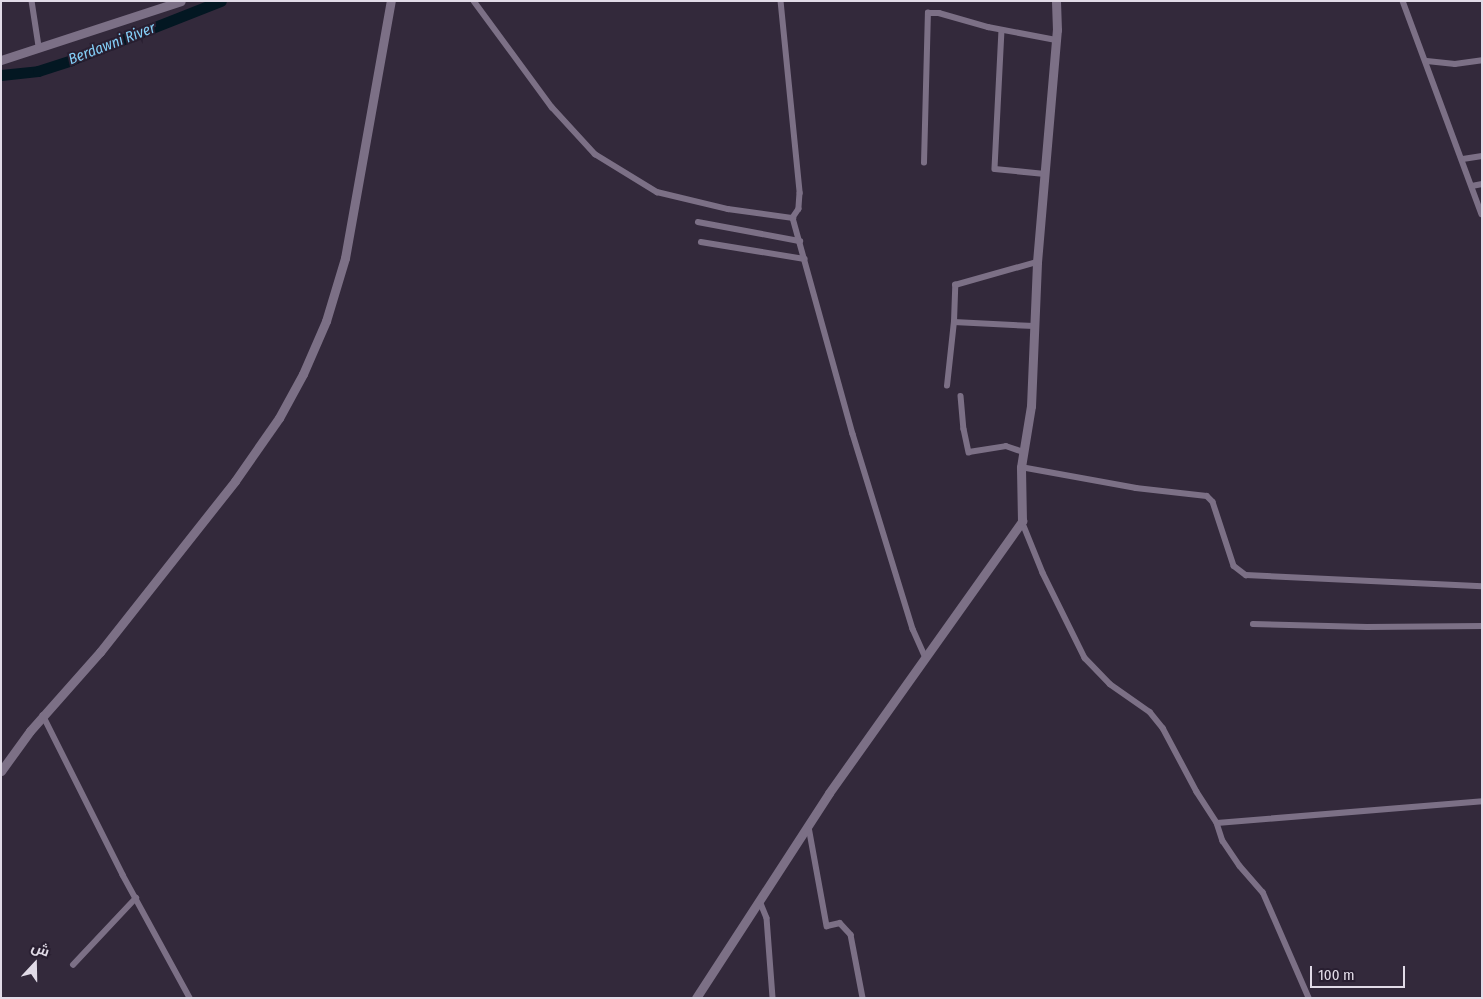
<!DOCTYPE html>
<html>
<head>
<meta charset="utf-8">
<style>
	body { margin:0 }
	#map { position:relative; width:1483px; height:999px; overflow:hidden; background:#33293b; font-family:"Fira Sans Condensed",Cairo,sans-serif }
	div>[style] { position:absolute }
	.river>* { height:11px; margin:-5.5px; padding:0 5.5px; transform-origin:5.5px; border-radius:5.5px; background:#031722 }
	.street>* { height:5.5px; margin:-2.75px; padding:0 2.75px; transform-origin:2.75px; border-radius:2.75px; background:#7c7086 }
	.secondary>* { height:9px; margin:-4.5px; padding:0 4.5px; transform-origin:4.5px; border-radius:4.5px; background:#7c7086 }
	span { translate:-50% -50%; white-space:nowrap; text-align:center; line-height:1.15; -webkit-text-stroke:4px #291f31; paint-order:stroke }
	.water-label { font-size:15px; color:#84cff8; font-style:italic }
	.frame { position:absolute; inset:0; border:2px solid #e1dbe7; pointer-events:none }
	.north { position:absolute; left:10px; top:939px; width:50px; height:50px; -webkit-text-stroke:4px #291f31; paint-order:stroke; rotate:21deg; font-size:14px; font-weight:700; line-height:20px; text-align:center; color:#e1dbe7 }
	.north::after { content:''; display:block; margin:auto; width:18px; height:22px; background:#e1dbe7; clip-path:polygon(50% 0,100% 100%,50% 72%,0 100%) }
	.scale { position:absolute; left:1310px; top:966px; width:95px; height:22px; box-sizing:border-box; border:2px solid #e1dbe7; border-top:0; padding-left:6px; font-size:15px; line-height:18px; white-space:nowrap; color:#e1dbe7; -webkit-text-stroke:4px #291f31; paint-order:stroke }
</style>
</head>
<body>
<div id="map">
	<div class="river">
		<i style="left:1px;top:75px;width:37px;rotate:-6deg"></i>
		<i style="left:38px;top:71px;width:35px;rotate:-18deg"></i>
		<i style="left:71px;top:60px;width:161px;rotate:-21.5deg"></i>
	</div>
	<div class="street">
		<i style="left:32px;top:1px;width:46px;rotate:81.2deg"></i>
		<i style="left:474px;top:1px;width:132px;rotate:53.7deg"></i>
		<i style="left:552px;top:107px;width:64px;rotate:47.5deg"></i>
		<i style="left:595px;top:154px;width:73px;rotate:31.5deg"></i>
		<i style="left:657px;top:192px;width:73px;rotate:13.5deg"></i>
		<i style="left:728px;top:209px;width:66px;rotate:7.9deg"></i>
		<i style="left:781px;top:1px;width:193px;rotate:84.3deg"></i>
		<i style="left:800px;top:193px;width:16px;rotate:94deg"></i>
		<i style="left:799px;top:209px;width:11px;rotate:124deg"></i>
		<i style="left:1403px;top:1px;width:227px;rotate:69.7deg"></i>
		<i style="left:1002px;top:30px;width:139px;rotate:92.9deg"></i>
		<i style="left:995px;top:169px;width:50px;rotate:5.7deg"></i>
		<i style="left:1427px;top:61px;width:28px;rotate:6deg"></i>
		<i style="left:1455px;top:64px;width:27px;rotate:-8deg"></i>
		<i style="left:1463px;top:159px;width:19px;rotate:-9deg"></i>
		<i style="left:924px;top:163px;width:150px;rotate:-88.5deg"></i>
		<i style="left:928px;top:13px;width:11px"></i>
		<i style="left:939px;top:13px;width:51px;rotate:15.9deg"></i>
		<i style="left:988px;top:27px;width:69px;rotate:10.8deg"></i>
		<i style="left:1472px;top:186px;width:10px;rotate:-11deg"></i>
		<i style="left:793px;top:218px;width:224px;rotate:74.5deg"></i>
		<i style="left:853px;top:434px;width:204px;rotate:72.9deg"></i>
		<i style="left:913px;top:629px;width:32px;rotate:66deg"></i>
		<i style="left:698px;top:222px;width:104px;rotate:10.6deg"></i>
		<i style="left:701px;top:242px;width:105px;rotate:9.3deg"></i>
		<i style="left:954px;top:322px;width:80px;rotate:2.9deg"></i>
		<i style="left:947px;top:386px;width:64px;rotate:-83.8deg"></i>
		<i style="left:954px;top:322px;width:37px;rotate:-88deg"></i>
		<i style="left:955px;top:285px;width:85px;rotate:-15.7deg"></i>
		<i style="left:961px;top:396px;width:33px;rotate:85deg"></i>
		<i style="left:964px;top:429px;width:24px;rotate:78deg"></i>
		<i style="left:969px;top:452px;width:37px;rotate:-9deg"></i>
		<i style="left:1006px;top:446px;width:18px;rotate:19deg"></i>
		<i style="left:1021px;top:467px;width:117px;rotate:10.3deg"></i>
		<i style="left:1136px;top:488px;width:71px;rotate:6.4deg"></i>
		<i style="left:1207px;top:496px;width:8px;rotate:45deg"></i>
		<i style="left:1213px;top:502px;width:67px;rotate:71.8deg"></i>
		<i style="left:1234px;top:566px;width:15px;rotate:37deg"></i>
		<i style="left:1246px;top:575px;width:236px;rotate:2.7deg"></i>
		<i style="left:1022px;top:521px;width:56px;rotate:68deg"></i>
		<i style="left:1043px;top:573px;width:95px;rotate:63.7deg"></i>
		<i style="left:1085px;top:658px;width:36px;rotate:46deg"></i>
		<i style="left:1110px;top:684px;width:49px;rotate:35deg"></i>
		<i style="left:1150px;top:712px;width:21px;rotate:51deg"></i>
		<i style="left:1163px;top:728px;width:72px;rotate:62deg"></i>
		<i style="left:1197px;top:792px;width:37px;rotate:57deg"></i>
		<i style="left:1217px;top:823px;width:19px;rotate:72deg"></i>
		<i style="left:1223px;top:841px;width:30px;rotate:56deg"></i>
		<i style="left:1240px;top:866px;width:35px;rotate:49deg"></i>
		<i style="left:1263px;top:892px;width:116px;rotate:66.5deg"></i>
		<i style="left:1253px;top:624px;width:114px;rotate:1.5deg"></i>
		<i style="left:1367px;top:627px;width:115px;rotate:-0.5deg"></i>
		<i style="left:43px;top:715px;width:179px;rotate:63.4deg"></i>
		<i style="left:123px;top:875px;width:140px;rotate:61.4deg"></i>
		<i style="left:1217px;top:823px;width:266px;rotate:-4.7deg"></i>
		<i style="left:809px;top:827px;width:101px;rotate:79.7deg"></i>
		<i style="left:827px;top:926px;width:13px;rotate:-13deg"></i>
		<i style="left:840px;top:923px;width:16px;rotate:47deg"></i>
		<i style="left:851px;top:935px;width:64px;rotate:79.2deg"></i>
		<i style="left:760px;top:901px;width:18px;rotate:68deg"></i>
		<i style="left:767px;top:918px;width:80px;rotate:85.7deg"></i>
		<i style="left:73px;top:965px;width:92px;rotate:-46.8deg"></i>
	</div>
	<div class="secondary">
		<i style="left:1px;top:60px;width:189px;rotate:-18.1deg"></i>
		<i style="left:1px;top:771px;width:49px;rotate:-54.1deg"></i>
		<i style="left:30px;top:731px;width:106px;rotate:-48.5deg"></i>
		<i style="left:100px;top:652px;width:218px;rotate:-51.7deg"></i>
		<i style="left:235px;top:481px;width:77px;rotate:-55.1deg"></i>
		<i style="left:279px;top:418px;width:50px;rotate:-61.4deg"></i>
		<i style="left:303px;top:374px;width:58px;rotate:-66.5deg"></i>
		<i style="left:326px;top:321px;width:66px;rotate:-73.2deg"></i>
		<i style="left:345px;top:258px;width:261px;rotate:-79.9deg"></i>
		<i style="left:696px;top:998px;width:244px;rotate:-57deg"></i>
		<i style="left:829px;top:793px;width:334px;rotate:-54.6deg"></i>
		<i style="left:1022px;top:521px;width:54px;rotate:-91.1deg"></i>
		<i style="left:1021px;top:467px;width:62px;rotate:-80.7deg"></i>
		<i style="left:1031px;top:406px;width:144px;rotate:-87.6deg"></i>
		<i style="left:1037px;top:262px;width:233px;rotate:-85.1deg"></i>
		<i style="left:1057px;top:30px;width:29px;rotate:-92deg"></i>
	</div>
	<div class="water-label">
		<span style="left:112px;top:44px;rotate:-21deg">Berdawni River</span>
	</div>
	<div class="frame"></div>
	<div class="north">ش</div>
	<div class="scale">100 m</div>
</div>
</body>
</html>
